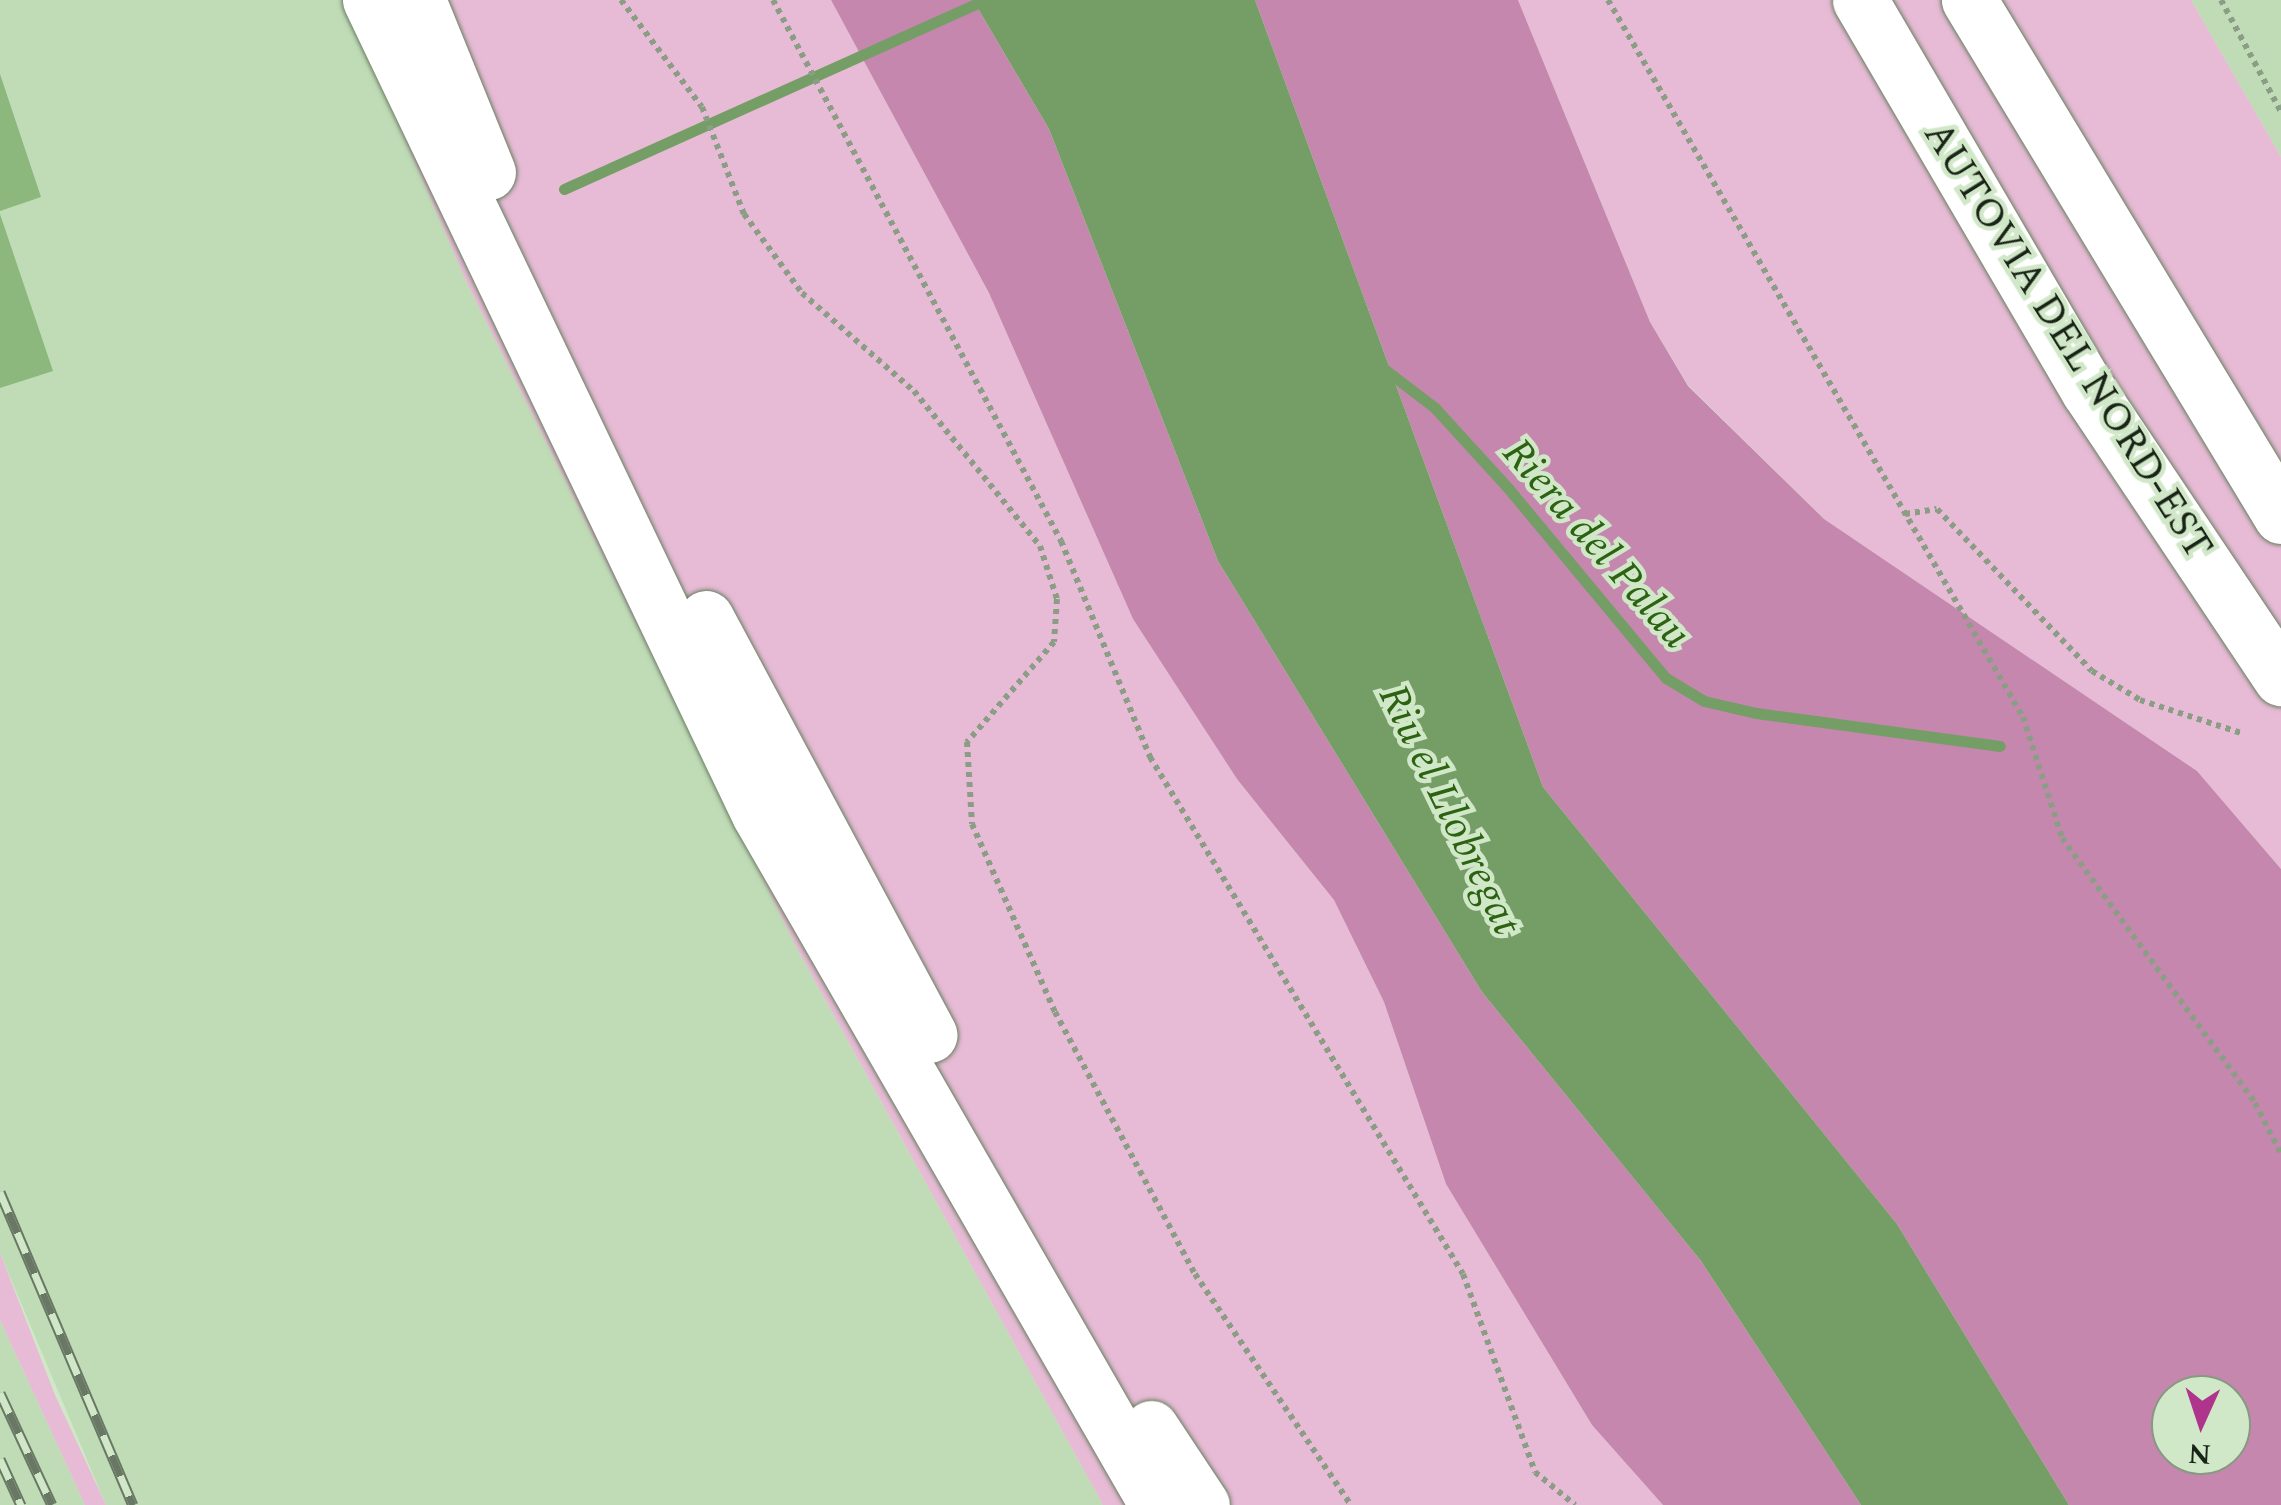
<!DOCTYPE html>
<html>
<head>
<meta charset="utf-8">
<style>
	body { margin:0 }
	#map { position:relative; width:2281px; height:1505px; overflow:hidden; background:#d0e8c8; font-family:Spectral,serif }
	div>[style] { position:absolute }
	.built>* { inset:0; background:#c0dcb7 }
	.green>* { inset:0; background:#e7bbd5 }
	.forest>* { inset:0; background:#c687af }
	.water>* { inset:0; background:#749e65 }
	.stream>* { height:11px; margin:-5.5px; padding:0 5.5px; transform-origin:5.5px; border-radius:5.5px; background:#749e65 }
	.building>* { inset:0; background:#8cb77d }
	.path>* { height:6px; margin-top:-3px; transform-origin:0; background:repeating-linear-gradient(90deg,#8b9e85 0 5px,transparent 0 10px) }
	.roads { filter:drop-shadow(0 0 2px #6a7f63) drop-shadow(0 0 2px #6a7f63) }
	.tertiary>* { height:55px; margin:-27.5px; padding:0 27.5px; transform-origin:27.5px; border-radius:27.5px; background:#fff }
	.motorway>* { height:55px; margin:-27.5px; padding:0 27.5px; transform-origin:27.5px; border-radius:27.5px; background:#fff }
	.rail>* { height:11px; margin-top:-5.5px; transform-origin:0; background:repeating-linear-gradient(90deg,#d0e8c8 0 22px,#697864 0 44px); box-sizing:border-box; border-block:2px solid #697864 }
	span { translate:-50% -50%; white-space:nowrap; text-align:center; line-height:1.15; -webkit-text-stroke:9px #d0e8c8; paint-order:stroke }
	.street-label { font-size:40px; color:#1a2317 }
	.water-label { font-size:42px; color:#2c6212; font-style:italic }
	.north { position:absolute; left:2151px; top:1375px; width:100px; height:100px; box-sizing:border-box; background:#d0e8c8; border:2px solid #879981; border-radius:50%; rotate:183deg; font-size:28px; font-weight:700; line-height:40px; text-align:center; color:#1a2317 }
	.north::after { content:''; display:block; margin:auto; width:35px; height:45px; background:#ae358b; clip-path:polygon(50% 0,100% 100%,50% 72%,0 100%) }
</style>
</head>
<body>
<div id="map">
	<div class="built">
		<i style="clip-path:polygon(0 0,344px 0,467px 283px,799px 952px,1103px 1505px,106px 1505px,0 1253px)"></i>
		<i style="clip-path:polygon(2191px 0,2281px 0,2281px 157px)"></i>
		<i style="clip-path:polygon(0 1320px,85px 1505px,0 1505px)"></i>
	</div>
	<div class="green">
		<i style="clip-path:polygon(344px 0,831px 0,989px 293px,1133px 619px,1237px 779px,1334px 900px,1384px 1002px,1446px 1184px,1592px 1425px,1663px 1505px,1103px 1505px,799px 952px,467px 283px)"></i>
		<i style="clip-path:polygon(1518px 0,2191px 0,2281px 157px,2281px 869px,2197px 771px,1824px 519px,1688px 385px,1650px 322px)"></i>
		<i style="clip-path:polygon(0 1253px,55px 1395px,106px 1505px,85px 1505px,0 1320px)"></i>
	</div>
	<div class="forest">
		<i style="clip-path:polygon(831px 0,973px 0,1049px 129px,1218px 561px,1482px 992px,1701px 1261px,1861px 1505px,1663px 1505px,1592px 1425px,1446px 1184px,1384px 1002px,1334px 900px,1237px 779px,1133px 619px,989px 293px)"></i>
		<i style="clip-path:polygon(evenodd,1255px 0,1518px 0,1650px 322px,1688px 386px,1824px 519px,2197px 771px,2281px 869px,2281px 1505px,2069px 1505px,1897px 1224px,1543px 787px,1255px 0,2171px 1395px,2231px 1395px,2231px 1455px,2171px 1455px,2171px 1395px)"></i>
	</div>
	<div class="water">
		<i style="clip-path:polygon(973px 0,1255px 0,1543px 787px,1897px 1224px,2069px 1505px,1861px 1505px,1701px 1261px,1482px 992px,1218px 561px,1049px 129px)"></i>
	</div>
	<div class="stream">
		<i style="left:564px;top:189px;width:461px;rotate:-24.2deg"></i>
		<i style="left:1379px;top:365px;width:71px;rotate:37.5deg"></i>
		<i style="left:1435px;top:408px;width:108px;rotate:47.6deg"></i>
		<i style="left:1508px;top:488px;width:247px;rotate:50.3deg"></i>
		<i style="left:1666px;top:678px;width:44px;rotate:31.2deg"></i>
		<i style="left:1704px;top:701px;width:53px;rotate:13deg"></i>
		<i style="left:1756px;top:713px;width:246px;rotate:7.7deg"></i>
	</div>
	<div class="building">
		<i style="clip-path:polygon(0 74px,41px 197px,0 211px)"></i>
		<i style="clip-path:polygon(0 214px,53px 371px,0 388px)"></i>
	</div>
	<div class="path">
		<i style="left:621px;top:0;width:134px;rotate:52.9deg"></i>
		<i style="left:702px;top:107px;width:115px;rotate:68.6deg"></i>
		<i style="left:744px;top:214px;width:98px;rotate:53.7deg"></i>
		<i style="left:802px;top:293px;width:149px;rotate:41.2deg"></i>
		<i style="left:914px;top:391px;width:200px;rotate:50.9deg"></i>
		<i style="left:1040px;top:546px;width:56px;rotate:72.2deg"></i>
		<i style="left:1057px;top:599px;width:43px;rotate:94deg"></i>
		<i style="left:1054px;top:642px;width:133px;rotate:131deg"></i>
		<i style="left:967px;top:742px;width:82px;rotate:86.5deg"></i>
		<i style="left:972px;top:824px;width:206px;rotate:66.2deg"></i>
		<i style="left:1055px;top:1012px;width:297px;rotate:61.9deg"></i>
		<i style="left:1195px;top:1274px;width:279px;rotate:56deg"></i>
		<i style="left:773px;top:0;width:613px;rotate:61.97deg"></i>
		<i style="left:1061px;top:541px;width:234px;rotate:67.6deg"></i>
		<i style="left:1150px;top:757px;width:604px;rotate:58.81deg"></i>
		<i style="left:1463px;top:1274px;width:211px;rotate:70deg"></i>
		<i style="left:1535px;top:1472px;width:52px;rotate:39.5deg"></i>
		<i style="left:1608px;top:0;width:828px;rotate:59.94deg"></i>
		<i style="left:2023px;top:717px;width:127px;rotate:72.1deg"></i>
		<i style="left:2062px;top:838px;width:328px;rotate:53.9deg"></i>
		<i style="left:2255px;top:1103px;width:57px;rotate:63deg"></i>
		<i style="left:2221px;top:0;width:127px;rotate:61.8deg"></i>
		<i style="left:1905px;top:514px;width:32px;rotate:-9deg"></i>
		<i style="left:1937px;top:509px;width:224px;rotate:46.3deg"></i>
		<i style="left:2092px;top:671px;width:56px;rotate:31.1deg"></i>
		<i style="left:2140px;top:700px;width:106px;rotate:18.1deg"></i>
	</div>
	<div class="roads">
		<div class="tertiary">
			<i style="left:370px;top:0;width:902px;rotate:64.46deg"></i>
			<i style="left:759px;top:814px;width:797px;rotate:60.06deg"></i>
			<i style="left:418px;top:0;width:186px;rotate:67.9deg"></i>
			<i style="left:706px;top:618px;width:473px;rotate:61.8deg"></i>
			<i style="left:1151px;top:1428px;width:92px;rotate:56.5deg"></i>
		</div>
		<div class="motorway">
			<i style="left:1860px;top:0;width:452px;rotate:59.7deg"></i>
			<i style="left:2088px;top:390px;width:347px;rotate:56.2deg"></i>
			<i style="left:1969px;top:0;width:603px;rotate:58.84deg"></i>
		</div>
	</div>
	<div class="rail">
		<i style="left:0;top:1192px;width:340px;rotate:67deg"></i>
		<i style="left:0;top:1393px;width:123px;rotate:65.1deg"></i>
		<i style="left:0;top:1459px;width:51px;rotate:65.5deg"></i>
	</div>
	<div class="street-label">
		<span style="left:2067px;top:341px;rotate:58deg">AUTOVIA DEL NORD-EST</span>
	</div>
	<div class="water-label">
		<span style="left:1596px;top:544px;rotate:49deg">Riera del Palau</span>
		<span style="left:1449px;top:810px;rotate:64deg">Riu el Llobregat</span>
	</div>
	<div class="north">N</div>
</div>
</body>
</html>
